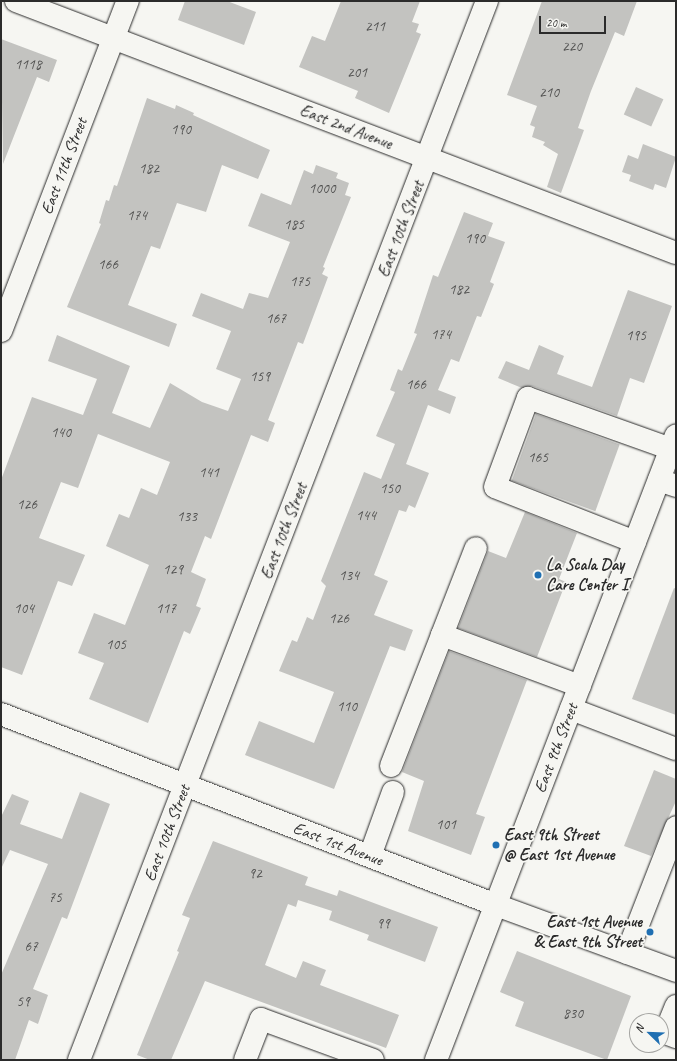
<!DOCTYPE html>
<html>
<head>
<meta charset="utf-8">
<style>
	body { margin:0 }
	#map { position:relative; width:677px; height:1061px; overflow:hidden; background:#f6f6f2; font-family:Caveat,sans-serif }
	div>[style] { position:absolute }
	.building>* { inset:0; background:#c3c3c0; transform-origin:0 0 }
	.roads { filter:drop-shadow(0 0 1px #2b2b2b) drop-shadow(0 0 1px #2b2b2b) }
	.minor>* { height:22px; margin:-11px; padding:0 11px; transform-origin:11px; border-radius:11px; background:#f6f6f2 }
	.major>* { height:22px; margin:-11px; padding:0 11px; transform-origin:11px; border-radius:11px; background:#f6f6f2 }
	.dots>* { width:11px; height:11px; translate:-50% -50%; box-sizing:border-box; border:2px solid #f6f6f2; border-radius:50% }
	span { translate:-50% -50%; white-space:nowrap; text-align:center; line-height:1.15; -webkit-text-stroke:3.5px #f6f6f2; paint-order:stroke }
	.number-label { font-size:15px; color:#515150 }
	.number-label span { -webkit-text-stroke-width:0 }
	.street-label { font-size:17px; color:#2b2b2b }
	.poi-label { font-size:17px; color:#2b2b2b; font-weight:700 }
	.left { translate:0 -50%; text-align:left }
	.right { translate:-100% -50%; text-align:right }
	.frame { position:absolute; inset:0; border:2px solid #2b2b2b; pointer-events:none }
	.north { position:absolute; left:629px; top:1013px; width:40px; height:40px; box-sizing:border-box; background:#f6f6f2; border:1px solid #a5a5a2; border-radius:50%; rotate:293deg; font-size:11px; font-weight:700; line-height:16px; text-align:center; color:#2b2b2b }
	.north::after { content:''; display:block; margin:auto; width:14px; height:18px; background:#1f6fb2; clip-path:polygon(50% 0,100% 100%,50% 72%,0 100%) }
	.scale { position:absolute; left:539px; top:16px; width:67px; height:18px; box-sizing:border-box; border:2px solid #2b2b2b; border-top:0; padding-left:5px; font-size:12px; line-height:14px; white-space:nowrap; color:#2b2b2b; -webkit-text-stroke:3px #f6f6f2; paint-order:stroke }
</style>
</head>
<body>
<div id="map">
	<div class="building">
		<i style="clip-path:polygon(185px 1px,227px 1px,256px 12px,244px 45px,178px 20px)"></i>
		<i style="clip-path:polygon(341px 1px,420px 1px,412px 22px,419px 24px,416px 32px,421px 34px,389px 113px,355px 98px,358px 91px,299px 67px,312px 36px,325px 41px)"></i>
		<i style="clip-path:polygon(542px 1px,637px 1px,624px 36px,615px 32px,591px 91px,578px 128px,584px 130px,561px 193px,547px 187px,558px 154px,543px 145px,545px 142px,532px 137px,535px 127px,530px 125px,537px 106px,507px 95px)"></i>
		<i style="clip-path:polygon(1px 39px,57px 60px,49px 82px,37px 77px,3px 164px)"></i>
		<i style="left:636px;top:87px;width:30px;height:30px;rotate:24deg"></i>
		<i style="clip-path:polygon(147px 98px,175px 109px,176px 105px,194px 113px,193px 115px,270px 150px,258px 179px,222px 165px,206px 212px,177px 203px,160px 249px,151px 246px,128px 305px,177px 324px,169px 347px,67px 307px,101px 224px,99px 223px,106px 200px,109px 201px,114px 185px,117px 186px)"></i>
		<i style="clip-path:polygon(643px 144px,676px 157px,666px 188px,655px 184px,653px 190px,629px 181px,631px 175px,622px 172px,628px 155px,638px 159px)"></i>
		<i style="clip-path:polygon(316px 165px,338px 173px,336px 178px,349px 183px,345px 195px,351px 197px,323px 267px,325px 268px,322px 274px,328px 277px,303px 344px,298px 342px,268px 420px,275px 423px,268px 442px,251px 435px,211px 539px,205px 536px,191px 572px,206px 579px,196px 606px,201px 608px,190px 634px,184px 631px,148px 723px,89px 699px,104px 663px,78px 653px,94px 613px,125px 625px,149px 565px,106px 546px,119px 514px,129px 518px,141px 488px,157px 495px,170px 462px,98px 434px,78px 488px,61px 482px,39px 538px,85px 555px,72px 586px,58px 581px,22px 675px,1px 667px,1px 480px,32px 397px,83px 415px,97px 379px,48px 361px,57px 335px,130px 366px,112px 413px,150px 428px,170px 383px,202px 402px,228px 411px,241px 379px,216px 369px,231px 331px,192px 316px,201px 293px,243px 309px,249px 293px,268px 298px,290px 242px,248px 226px,261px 193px,291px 205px,304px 170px,313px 174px)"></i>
		<i style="clip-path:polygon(464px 212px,493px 223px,488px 236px,505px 242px,490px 282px,494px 284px,481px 317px,477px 316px,459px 362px,451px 359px,438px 390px,456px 397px,450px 414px,428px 405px,406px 464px,429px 473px,415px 508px,409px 505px,406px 512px,399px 510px,374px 575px,388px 581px,374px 615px,413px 630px,405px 651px,390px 646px,334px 789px,245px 755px,259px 721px,314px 743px,334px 692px,279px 671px,292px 640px,297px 642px,307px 617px,313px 620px,326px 586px,321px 581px,364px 472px,381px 479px,395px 444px,376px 436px,395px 392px,390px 390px,398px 369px,402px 371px,417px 334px,414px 333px,433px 275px,438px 277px)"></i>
		<i style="clip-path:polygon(628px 290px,672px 306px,644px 383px,630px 378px,617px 416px,532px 386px,522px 388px,498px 378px,506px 361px,529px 370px,539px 345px,564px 356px,557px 374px,592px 387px)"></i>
		<i style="left:536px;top:414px;width:89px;height:71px;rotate:20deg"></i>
		<i style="clip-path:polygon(525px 512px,577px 533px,559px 579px,566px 582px,537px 657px,458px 628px,488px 551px,506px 558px)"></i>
		<i style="clip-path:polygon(674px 588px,676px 589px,676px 715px,632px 699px)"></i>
		<i style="clip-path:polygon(449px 651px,527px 680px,476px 814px,485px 817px,471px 855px,408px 831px,424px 781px,402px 772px)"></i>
		<i style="clip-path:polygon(654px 770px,676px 779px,676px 801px,651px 856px,624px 846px)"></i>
		<i style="clip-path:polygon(80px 792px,110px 804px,67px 919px,62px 917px,33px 989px,48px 995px,38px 1024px,29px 1020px,15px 1060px,1px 1060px,1px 975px,48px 864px,10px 850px,1px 869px,1px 817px,12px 794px,29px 801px,20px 824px,62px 839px)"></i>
		<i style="clip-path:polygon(213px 841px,308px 877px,305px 885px,337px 896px,339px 890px,438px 927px,425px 962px,367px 940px,369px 935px,329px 920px,332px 911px,298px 900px,296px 907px,288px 904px,265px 965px,296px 978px,303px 961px,326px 970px,320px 985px,399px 1015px,386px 1048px,205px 981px,171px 1060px,150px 1060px,137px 1055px,179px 952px,177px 951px,190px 918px,182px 915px)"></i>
		<i style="clip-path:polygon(517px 951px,631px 996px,607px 1060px,515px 1026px,524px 1002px,500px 992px)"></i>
	</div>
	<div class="roads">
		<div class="minor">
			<i style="left:16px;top:1px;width:706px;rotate:20.9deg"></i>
			<i style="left:1px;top:331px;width:354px;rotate:-69deg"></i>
			<i style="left:659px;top:480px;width:18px;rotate:19deg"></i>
			<i style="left:635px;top:542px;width:150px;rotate:-158.6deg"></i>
			<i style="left:495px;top:487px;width:95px;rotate:-69.7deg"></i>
			<i style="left:528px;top:398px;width:152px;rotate:19.6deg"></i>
			<i style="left:442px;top:635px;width:93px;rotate:-68.7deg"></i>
			<i style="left:571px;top:709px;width:112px;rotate:20.9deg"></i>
			<i style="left:1px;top:714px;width:531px;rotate:21.1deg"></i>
			<i style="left:496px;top:905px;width:192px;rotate:20.1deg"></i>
			<i style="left:391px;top:766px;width:141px;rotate:-68.7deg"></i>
			<i style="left:442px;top:635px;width:147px;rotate:20.3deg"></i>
			<i style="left:370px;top:856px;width:68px;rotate:-70.2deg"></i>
			<i style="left:627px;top:953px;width:135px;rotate:-68.7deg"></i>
			<i style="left:676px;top:1006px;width:29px;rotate:112deg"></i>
			<i style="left:665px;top:1033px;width:12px;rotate:20deg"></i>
			<i style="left:79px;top:1060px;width:1135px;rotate:-68.93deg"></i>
			<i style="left:245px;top:1060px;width:44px;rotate:-68.7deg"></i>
			<i style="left:261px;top:1019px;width:119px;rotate:20.1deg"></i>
		</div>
		<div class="major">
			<i style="left:436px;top:1060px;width:669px;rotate:-68.99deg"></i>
		</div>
	</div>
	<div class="dots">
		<i style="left:538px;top:575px;background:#1f6fb2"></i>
		<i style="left:496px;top:845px;background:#1f6fb2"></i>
		<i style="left:650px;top:932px;background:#1f6fb2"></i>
	</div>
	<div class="number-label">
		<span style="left:375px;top:27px">211</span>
		<span style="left:572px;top:47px">220</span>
		<span style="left:28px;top:65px">1118</span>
		<span style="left:357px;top:73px">201</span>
		<span style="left:549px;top:93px">210</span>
		<span style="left:181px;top:130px">190</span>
		<span style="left:149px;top:169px">182</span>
		<span style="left:322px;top:189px">1000</span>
		<span style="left:137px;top:216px">174</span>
		<span style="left:294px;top:225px">185</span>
		<span style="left:475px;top:239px">190</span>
		<span style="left:108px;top:265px">166</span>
		<span style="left:300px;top:282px">175</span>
		<span style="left:459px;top:290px">182</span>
		<span style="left:276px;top:319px">167</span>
		<span style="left:441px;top:335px">174</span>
		<span style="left:636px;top:336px">195</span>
		<span style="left:260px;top:377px">159</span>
		<span style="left:416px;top:385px">166</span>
		<span style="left:61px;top:433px">140</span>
		<span style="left:538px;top:458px">165</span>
		<span style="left:209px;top:473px">141</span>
		<span style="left:390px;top:489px">150</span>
		<span style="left:27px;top:505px">126</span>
		<span style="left:366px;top:516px">144</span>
		<span style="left:187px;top:517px">133</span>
		<span style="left:173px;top:570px">129</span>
		<span style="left:349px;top:576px">134</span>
		<span style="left:24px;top:609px">104</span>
		<span style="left:166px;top:609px">117</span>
		<span style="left:339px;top:619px">126</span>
		<span style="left:116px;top:645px">105</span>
		<span style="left:347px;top:707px">110</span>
		<span style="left:446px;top:825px">101</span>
		<span style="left:255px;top:874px">92</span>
		<span style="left:55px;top:898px">75</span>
		<span style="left:383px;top:924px">99</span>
		<span style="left:31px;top:947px">67</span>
		<span style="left:23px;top:1002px">59</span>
		<span style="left:573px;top:1014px">830</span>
	</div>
	<div class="street-label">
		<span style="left:346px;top:127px;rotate:21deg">East 2nd Avenue</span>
		<span style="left:64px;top:166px;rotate:-69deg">East 11th Street</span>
		<span style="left:401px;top:229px;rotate:-69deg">East 10th Street</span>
		<span style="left:284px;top:531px;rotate:-69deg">East 10th Street</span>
		<span style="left:556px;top:748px;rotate:-69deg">East 9th Street</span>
		<span style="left:167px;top:833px;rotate:-69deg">East 10th Street</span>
		<span style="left:338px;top:844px;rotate:21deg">East 1st Avenue</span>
	</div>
	<div class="poi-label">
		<span class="left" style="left:546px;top:575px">La Scala Day<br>Care Center I</span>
		<span class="left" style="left:504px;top:845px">East 9th Street<br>@ East 1st Avenue</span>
		<span class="right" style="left:642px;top:932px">East 1st Avenue<br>&amp; East 9th Street</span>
	</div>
	<div class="frame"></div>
	<div class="north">N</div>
	<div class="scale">20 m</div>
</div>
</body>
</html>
